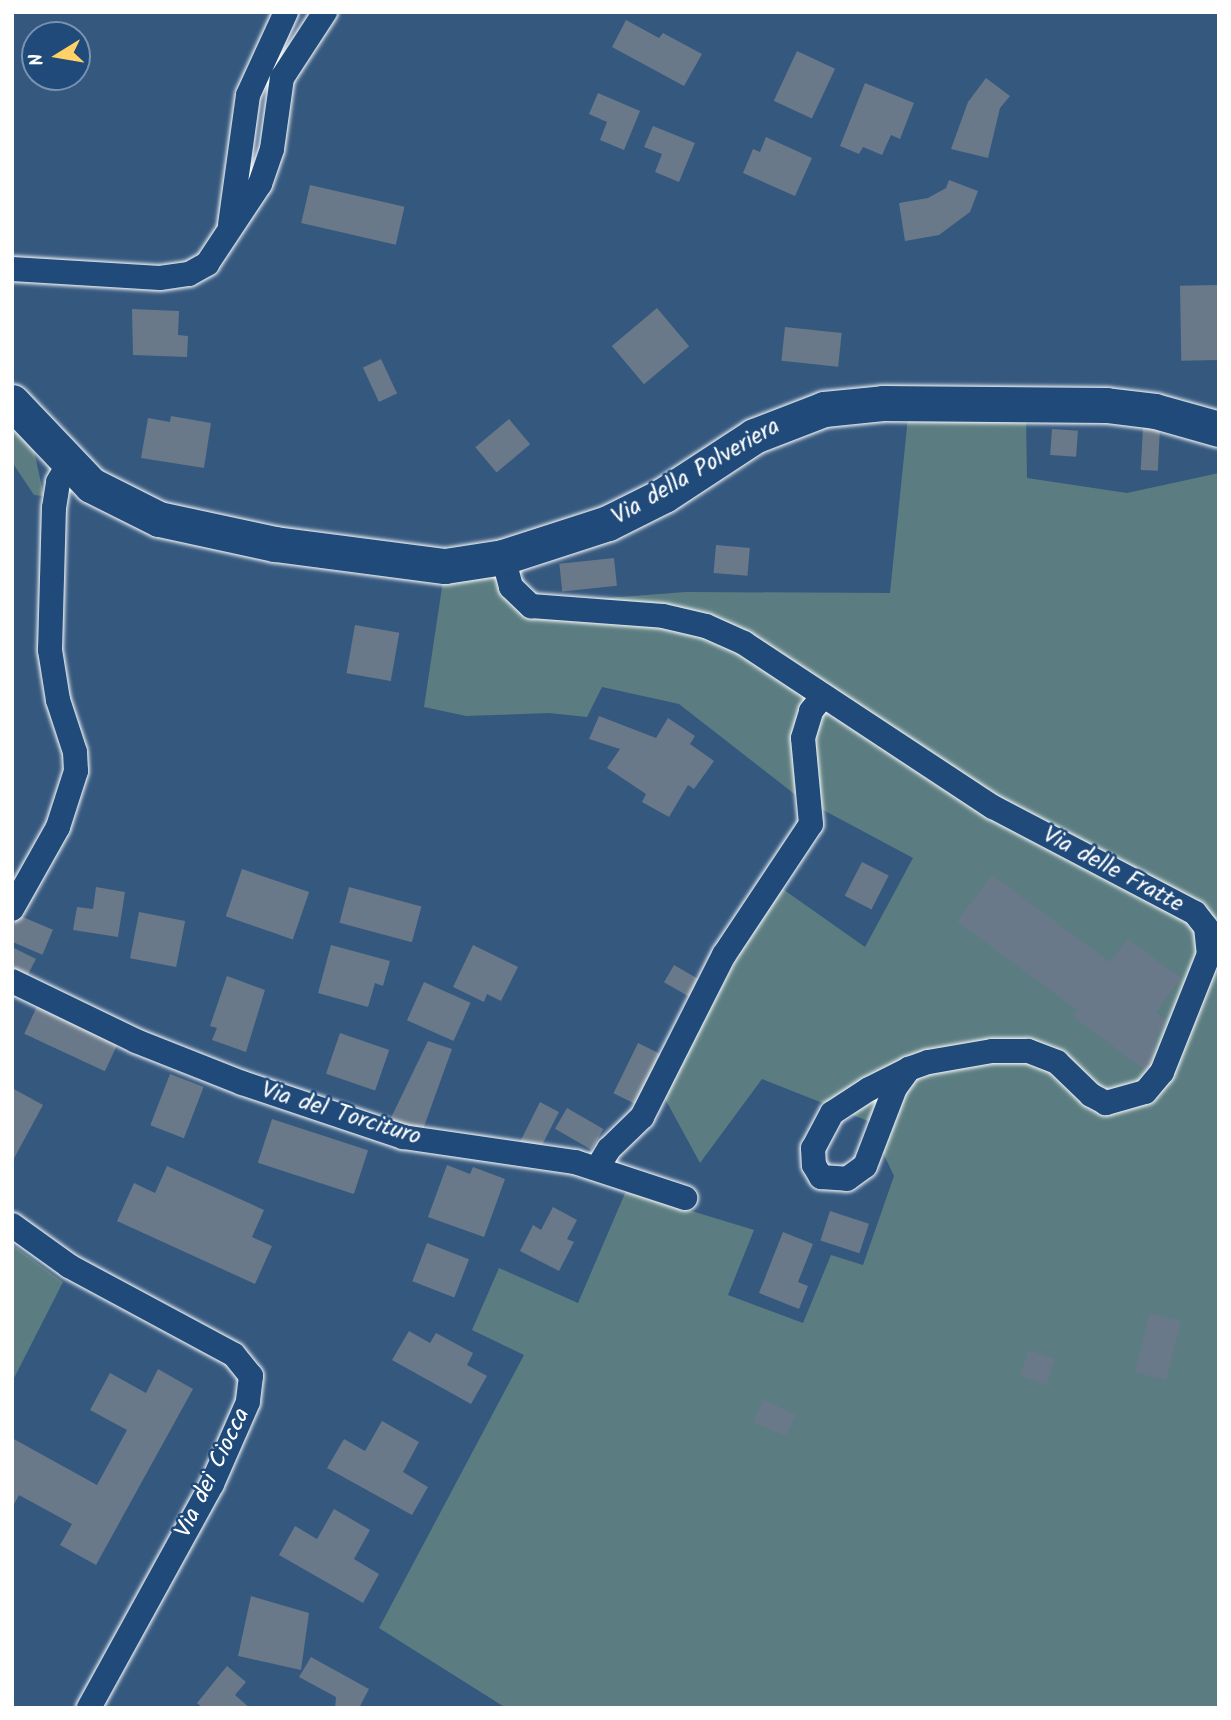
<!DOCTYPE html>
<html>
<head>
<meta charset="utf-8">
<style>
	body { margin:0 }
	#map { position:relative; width:1231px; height:1720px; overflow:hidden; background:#35587e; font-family:Kalam,sans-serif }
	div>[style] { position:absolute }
	.green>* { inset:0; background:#5b7d81 }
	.building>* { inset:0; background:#697989; transform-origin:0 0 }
	.roads { filter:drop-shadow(0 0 2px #fff) drop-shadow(0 0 2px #fff) }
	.street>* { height:24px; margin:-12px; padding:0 12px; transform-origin:12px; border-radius:12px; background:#1f4a7a }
	.secondary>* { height:35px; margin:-17.5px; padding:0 17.5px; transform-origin:17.5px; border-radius:17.5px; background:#1f4a7a }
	span { translate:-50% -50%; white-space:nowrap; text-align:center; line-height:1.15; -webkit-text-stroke:5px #1f4a7a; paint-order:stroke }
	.street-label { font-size:24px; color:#fff }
	.frame { position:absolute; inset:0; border:14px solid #fff; pointer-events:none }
	.north { position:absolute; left:21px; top:21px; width:70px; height:70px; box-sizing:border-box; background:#1f4a7a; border:2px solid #7992af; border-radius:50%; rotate:259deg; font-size:19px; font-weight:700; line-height:28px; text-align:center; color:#fff }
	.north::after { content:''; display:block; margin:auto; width:24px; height:32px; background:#ffd166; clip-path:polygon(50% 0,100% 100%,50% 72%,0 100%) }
</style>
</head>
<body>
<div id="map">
	<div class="green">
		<i style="clip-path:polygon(1026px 416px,1027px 478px,1127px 493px,1219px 473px,1219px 1708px,506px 1708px,379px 1628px,524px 1355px,472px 1330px,499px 1268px,578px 1303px,626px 1191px,754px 1230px,728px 1295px,803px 1323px,831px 1255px,863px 1265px,894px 1176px,868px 1121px,762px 1079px,700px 1163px,663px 1095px,777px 885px,865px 947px,913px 858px,797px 796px,679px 704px,602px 687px,587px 717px,549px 713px,466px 716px,424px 707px,444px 574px,493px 569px,515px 605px,686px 592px,890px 593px,908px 417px)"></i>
		<i style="clip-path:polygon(12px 425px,34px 451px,44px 496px,34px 495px,12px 462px)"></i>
		<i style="clip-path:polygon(12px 1244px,63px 1282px,12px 1382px)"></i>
	</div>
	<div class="building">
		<i style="clip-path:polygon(626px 20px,659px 38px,663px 33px,702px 54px,684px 86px,612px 47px)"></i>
		<i style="left:797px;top:51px;width:42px;height:55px;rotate:25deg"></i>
		<i style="clip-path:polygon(986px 78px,1010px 96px,1000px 108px,988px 158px,951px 149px,968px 102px)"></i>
		<i style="clip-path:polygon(865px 83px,914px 103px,900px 139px,891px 135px,882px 155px,863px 147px,859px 154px,840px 146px)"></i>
		<i style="clip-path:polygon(598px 93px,640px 111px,624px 150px,600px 140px,607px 122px,589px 114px)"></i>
		<i style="clip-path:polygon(653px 126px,695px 143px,679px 182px,655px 172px,662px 154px,644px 147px)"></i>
		<i style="clip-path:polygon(766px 137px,812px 158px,795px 196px,743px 173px,753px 149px,760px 152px)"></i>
		<i style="clip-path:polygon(949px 180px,978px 191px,970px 212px,939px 235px,905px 241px,899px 203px,928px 198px,946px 188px)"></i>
		<i style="left:310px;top:185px;width:97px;height:39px;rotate:13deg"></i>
		<i style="left:1218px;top:285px;width:75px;height:38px;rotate:89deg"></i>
		<i style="left:657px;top:308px;width:50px;height:59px;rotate:50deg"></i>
		<i style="clip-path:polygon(132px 309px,179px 311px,178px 335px,188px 336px,187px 357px,133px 355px)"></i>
		<i style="left:785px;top:327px;width:57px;height:34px;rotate:6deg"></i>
		<i style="left:381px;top:359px;width:38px;height:20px;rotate:65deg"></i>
		<i style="clip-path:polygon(171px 416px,211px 423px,204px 468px,141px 458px,148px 418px,170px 422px)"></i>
		<i style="left:509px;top:419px;width:33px;height:44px;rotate:50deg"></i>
		<i style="left:1143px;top:427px;width:17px;height:43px;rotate:3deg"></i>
		<i style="left:1052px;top:429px;width:26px;height:26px;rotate:4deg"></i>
		<i style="left:716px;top:545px;width:34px;height:28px;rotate:5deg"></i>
		<i style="left:614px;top:558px;width:28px;height:55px;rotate:84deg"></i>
		<i style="left:355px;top:625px;width:45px;height:49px;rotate:10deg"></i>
		<i style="clip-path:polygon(599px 716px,656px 738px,668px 718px,695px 736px,690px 744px,714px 761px,694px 789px,688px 785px,669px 817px,642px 802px,646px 794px,607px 768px,620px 749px,589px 739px)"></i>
		<i style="left:862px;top:862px;width:30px;height:38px;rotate:27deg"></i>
		<i style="left:242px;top:869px;width:71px;height:50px;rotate:19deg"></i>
		<i style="clip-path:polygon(992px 875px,1110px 962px,1128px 939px,1181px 978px,1156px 1012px,1167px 1021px,1156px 1036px,1149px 1073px,1072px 1016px,1077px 1010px,957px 921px)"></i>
		<i style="clip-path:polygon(96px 887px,125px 892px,118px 937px,73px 930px,77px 907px,93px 909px)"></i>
		<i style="left:349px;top:887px;width:75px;height:37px;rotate:15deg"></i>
		<i style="left:139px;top:912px;width:47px;height:47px;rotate:11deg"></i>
		<i style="left:18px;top:915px;width:38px;height:27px;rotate:23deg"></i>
		<i style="clip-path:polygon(331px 945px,390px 961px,383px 986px,375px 983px,368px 1007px,318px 993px)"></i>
		<i style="clip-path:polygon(473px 945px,518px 967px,501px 1001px,487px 994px,484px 1002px,453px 987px)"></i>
		<i style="clip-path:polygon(12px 947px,36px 959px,25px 980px,12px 973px)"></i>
		<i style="left:674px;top:965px;width:34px;height:20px;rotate:30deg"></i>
		<i style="clip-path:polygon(227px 976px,265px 990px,246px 1052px,212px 1040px,217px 1028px,210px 1026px)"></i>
		<i style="left:424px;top:982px;width:51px;height:42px;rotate:24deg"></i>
		<i style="left:39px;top:1002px;width:89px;height:35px;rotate:25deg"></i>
		<i style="left:340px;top:1033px;width:52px;height:43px;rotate:19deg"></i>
		<i style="clip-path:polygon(428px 1041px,452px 1049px,422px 1132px,388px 1124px)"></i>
		<i style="left:638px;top:1043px;width:30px;height:56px;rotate:26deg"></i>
		<i style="left:170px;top:1074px;width:36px;height:55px;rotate:21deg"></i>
		<i style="clip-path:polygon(12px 1088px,43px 1105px,12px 1162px)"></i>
		<i style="clip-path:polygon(540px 1102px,559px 1112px,541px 1147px,519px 1144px)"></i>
		<i style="left:567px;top:1108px;width:42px;height:24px;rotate:30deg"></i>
		<i style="left:272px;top:1119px;width:101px;height:46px;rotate:18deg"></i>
		<i style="clip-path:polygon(447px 1165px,470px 1174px,473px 1167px,505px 1179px,484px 1237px,428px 1217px)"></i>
		<i style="clip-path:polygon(167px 1166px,264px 1210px,252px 1237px,272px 1246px,255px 1284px,117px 1221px,134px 1183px,155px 1193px)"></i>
		<i style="clip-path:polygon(553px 1207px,577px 1220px,567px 1239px,574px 1242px,559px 1271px,520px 1251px,533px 1225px,541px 1230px)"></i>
		<i style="left:830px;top:1211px;width:41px;height:31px;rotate:18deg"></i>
		<i style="clip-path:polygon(783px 1232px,813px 1244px,798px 1282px,808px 1286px,799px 1309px,759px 1293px)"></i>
		<i style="left:427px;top:1243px;width:45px;height:41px;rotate:21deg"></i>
		<i style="left:1150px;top:1313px;width:32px;height:61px;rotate:14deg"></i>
		<i style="clip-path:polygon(409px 1331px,430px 1343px,436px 1333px,473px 1353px,467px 1365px,487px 1376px,471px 1404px,392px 1360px)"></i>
		<i style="left:1029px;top:1350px;width:28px;height:27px;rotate:19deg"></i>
		<i style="clip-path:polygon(158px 1369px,193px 1389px,96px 1565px,60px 1545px,72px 1524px,19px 1495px,12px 1508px,12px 1438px,97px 1485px,127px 1430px,90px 1410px,110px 1373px,146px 1393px)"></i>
		<i style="left:763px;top:1400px;width:36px;height:24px;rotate:24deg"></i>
		<i style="clip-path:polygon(382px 1421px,419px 1442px,403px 1472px,428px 1487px,412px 1515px,327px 1468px,344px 1439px,365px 1451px)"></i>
		<i style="clip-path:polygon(334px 1509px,370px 1530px,354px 1559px,379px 1574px,363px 1603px,279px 1555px,295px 1526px,317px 1539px)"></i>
		<i style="clip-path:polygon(251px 1596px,309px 1613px,301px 1670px,238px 1656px)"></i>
		<i style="clip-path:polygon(311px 1657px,369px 1689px,359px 1708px,335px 1708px,336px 1697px,299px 1677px)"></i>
		<i style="clip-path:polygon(227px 1666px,246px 1682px,235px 1695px,250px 1708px,203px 1708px,197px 1703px)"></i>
	</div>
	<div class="roads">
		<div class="street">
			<i style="left:230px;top:225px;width:131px;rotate:-82.1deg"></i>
			<i style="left:248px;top:95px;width:91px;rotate:-65.4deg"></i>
			<i style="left:12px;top:269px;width:148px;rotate:3.5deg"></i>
			<i style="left:160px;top:278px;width:29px;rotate:-8deg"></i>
			<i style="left:189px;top:274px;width:21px;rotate:-29deg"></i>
			<i style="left:207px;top:264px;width:96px;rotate:-56.5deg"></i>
			<i style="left:260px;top:184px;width:37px;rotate:-71deg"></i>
			<i style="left:272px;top:149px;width:72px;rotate:-82deg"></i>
			<i style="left:282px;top:78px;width:79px;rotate:-56.9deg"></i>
			<i style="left:503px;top:557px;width:31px;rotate:75deg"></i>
			<i style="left:511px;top:587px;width:28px;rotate:44deg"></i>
			<i style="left:531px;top:606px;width:132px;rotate:4.3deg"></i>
			<i style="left:663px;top:616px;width:44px;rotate:13.1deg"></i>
			<i style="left:706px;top:626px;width:42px;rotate:24.1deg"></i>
			<i style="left:744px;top:643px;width:298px;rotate:33.4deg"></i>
			<i style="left:993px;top:807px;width:228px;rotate:27.7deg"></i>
			<i style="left:1195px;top:913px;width:18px;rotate:52deg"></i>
			<i style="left:1206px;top:927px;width:27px;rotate:84deg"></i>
			<i style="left:1209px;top:954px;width:127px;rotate:111.7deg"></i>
			<i style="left:1162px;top:1072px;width:26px;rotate:130deg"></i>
			<i style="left:1145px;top:1092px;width:41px;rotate:164.2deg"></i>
			<i style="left:1106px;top:1103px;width:17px;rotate:-152deg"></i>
			<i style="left:1091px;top:1095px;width:47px;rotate:-135.9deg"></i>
			<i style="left:1057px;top:1062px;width:31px;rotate:-159deg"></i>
			<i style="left:1028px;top:1051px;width:36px;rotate:180deg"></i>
			<i style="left:992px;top:1051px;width:65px;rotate:170.2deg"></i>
			<i style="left:928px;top:1062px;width:20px;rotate:160deg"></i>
			<i style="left:909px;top:1069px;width:45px;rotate:153.4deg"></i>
			<i style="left:869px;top:1089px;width:44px;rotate:147deg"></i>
			<i style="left:832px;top:1113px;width:40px;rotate:118deg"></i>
			<i style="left:813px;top:1148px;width:17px;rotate:87deg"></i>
			<i style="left:814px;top:1165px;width:14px;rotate:60deg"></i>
			<i style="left:821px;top:1177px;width:26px;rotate:4deg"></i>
			<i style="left:847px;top:1179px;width:22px;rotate:-36deg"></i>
			<i style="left:865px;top:1166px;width:84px;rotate:-69deg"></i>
			<i style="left:895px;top:1088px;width:24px;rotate:-54deg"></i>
			<i style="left:12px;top:909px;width:94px;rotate:-60.7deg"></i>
			<i style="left:58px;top:827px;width:59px;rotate:-72.2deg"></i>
			<i style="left:76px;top:771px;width:19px;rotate:-93deg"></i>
			<i style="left:75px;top:752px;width:55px;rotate:-108.1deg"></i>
			<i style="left:58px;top:700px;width:51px;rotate:-99.1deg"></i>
			<i style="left:50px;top:650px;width:142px;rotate:-88.4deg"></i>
			<i style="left:54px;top:508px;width:26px;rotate:-81deg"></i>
			<i style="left:58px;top:482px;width:20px;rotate:-60deg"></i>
			<i style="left:12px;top:981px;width:138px;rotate:25.8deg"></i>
			<i style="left:136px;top:1041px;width:114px;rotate:21.6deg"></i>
			<i style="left:242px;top:1083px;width:170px;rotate:18.5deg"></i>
			<i style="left:403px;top:1137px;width:174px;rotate:8.3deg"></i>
			<i style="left:575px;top:1162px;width:116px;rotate:18.1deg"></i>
			<i style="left:598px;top:1167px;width:21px;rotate:-59deg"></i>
			<i style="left:609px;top:1149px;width:46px;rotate:-44.1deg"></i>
			<i style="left:642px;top:1117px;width:182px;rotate:-63.2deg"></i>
			<i style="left:724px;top:955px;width:157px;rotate:-56.4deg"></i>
			<i style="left:811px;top:824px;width:86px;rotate:-95.3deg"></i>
			<i style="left:803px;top:738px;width:28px;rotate:-73deg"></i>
			<i style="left:811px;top:711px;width:19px;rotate:-51deg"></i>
			<i style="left:12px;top:1225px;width:70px;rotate:35.7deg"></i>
			<i style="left:69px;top:1266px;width:187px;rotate:28.3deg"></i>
			<i style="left:234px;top:1355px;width:27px;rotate:51deg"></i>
			<i style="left:251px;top:1376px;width:26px;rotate:97deg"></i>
			<i style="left:248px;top:1402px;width:90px;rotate:113.7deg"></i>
			<i style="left:212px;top:1484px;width:256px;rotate:118.8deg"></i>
		</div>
		<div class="secondary">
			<i style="left:12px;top:402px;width:115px;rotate:46.4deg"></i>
			<i style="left:91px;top:485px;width:76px;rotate:26.6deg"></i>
			<i style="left:159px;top:519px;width:119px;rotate:12.2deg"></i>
			<i style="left:275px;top:544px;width:171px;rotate:7.4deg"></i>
			<i style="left:445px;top:566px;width:59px;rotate:-8.8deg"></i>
			<i style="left:503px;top:557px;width:110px;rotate:-17.9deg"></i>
			<i style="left:608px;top:523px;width:63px;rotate:-26.6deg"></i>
			<i style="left:664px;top:495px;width:108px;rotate:-33.2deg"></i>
			<i style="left:754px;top:436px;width:75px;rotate:-21.1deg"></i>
			<i style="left:824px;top:409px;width:59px;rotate:-5.8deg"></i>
			<i style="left:883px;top:403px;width:223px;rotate:0.5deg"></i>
			<i style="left:1106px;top:405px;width:49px;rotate:7deg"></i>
			<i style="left:1155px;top:411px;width:66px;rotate:15.7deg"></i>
		</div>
	</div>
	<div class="street-label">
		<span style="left:696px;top:472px;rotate:-30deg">Via della Polveriera</span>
		<span style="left:1113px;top:870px;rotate:28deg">Via delle Fratte</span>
		<span style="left:341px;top:1114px;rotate:17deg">Via del Torcituro</span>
		<span style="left:213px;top:1473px;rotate:-64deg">Via dei Ciocca</span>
	</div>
	<div class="frame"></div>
	<div class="north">N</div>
</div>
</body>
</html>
